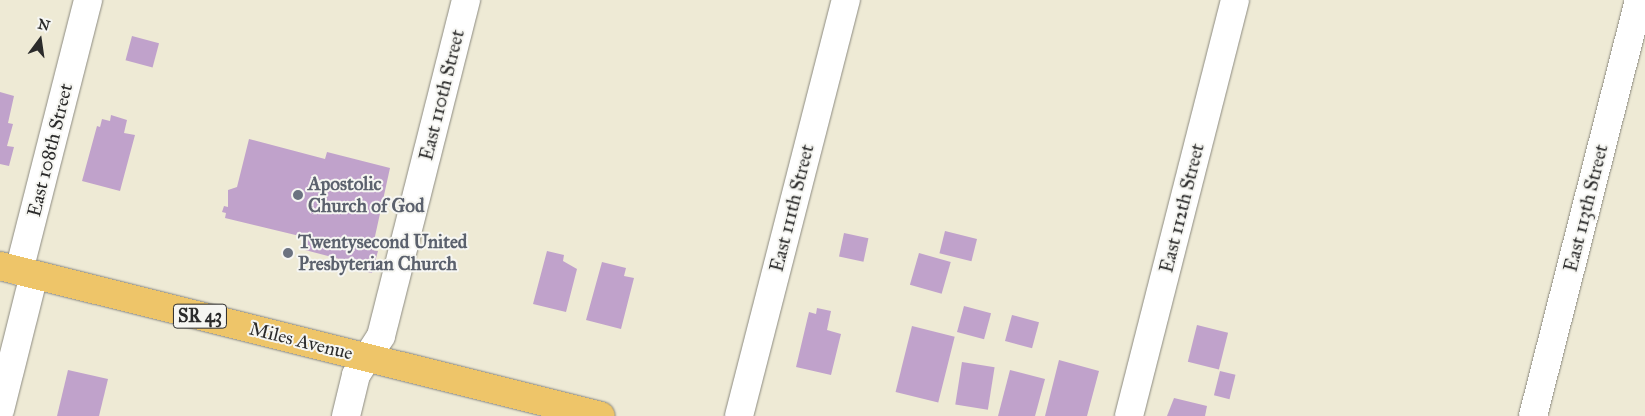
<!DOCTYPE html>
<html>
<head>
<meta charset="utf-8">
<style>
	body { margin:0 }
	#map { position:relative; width:1645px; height:416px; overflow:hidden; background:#eeead5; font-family:"IM FELL Great Primer",serif }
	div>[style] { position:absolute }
	.building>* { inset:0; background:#c0a2cb; transform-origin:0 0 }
	.roads { filter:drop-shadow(0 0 1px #8c8a80) drop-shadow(0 0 1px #8c8a80) }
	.minor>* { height:28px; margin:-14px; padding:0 14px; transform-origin:14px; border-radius:14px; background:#fff }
	.major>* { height:28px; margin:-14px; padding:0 14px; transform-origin:14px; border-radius:14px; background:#eec569 }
	.dots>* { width:14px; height:14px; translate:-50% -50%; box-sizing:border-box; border:2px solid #f6f6f2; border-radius:50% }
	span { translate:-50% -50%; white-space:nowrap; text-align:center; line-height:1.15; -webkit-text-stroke:4px #f6f6f2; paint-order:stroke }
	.shield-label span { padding:1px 4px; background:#f6f6f2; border:1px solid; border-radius:4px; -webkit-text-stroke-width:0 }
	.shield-label { font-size:18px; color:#2b2b2b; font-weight:700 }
	.street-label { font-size:19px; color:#2b2b2b }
	.worship-label { font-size:19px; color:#5b616d; font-weight:700 }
	.left { translate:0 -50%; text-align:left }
	.north { position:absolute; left:15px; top:15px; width:50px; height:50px; -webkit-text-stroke:4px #f6f6f2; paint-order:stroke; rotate:14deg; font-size:14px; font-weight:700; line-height:20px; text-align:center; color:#2b2b2b }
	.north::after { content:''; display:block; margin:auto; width:18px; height:22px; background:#2b2b2b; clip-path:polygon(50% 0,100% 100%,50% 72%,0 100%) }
</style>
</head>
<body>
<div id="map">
	<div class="building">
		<i style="left:132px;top:36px;width:28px;height:25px;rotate:15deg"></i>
		<i style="clip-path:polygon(0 92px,14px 96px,8px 123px,13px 124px,7px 146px,14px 147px,9px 166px,0 164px)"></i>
		<i style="clip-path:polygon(111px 115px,127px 120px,124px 133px,135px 135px,120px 191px,82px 181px,97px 126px,100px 127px,102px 119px,110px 121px)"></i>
		<i style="clip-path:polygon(249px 139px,325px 159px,327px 152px,390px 168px,372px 250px,378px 251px,372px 273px,349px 268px,351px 262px,305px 250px,308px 238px,225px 218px,226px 213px,222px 212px,224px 206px,228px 207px,228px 190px,237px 187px)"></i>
		<i style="left:945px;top:231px;width:33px;height:23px;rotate:14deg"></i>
		<i style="left:844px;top:233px;width:25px;height:24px;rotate:12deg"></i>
		<i style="clip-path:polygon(547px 251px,564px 255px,563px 261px,577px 269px,566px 312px,533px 304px)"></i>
		<i style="left:919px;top:253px;width:33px;height:33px;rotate:16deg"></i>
		<i style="clip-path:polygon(602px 262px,626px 268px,624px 276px,634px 278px,621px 329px,586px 320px)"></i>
		<i style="left:964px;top:306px;width:28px;height:27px;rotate:15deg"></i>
		<i style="clip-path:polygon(817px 308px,831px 311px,827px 330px,841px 334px,831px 375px,796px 367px,809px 312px,816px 314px)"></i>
		<i style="left:1012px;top:315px;width:28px;height:27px;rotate:15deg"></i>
		<i style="left:1197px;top:325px;width:32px;height:38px;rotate:14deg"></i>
		<i style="left:912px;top:326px;width:44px;height:68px;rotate:14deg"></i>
		<i style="clip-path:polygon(1059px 360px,1099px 371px,1087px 416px,1045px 416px)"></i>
		<i style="left:962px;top:362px;width:33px;height:43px;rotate:9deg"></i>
		<i style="clip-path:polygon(68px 370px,108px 379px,99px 416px,57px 416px)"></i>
		<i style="clip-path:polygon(1010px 370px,1045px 379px,1035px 416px,998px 416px)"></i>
		<i style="left:1220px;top:371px;width:16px;height:25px;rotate:14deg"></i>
		<i style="clip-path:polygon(1174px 398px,1207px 406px,1205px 416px,1167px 416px)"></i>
	</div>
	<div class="roads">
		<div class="minor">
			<i style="left:19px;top:271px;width:280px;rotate:-75.7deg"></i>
			<i style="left:0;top:410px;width:139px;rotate:-75.9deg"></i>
			<i style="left:346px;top:416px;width:42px;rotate:-76.3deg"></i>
			<i style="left:356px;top:375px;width:46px;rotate:-57.3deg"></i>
			<i style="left:381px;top:336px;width:347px;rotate:-75.8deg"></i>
			<i style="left:739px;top:416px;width:430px;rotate:-75.6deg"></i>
			<i style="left:1129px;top:416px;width:429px;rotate:-75.7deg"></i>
			<i style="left:1533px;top:416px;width:429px;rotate:-75.7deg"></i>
		</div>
		<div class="major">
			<i style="left:0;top:266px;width:619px;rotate:14.01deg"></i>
		</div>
	</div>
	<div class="dots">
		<i style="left:298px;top:195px;background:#6b7280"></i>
		<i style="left:288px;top:253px;background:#6b7280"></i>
	</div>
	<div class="shield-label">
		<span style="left:200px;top:316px">SR 43</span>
	</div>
	<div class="street-label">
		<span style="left:442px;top:95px;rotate:-76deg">East 110th Street</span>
		<span style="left:50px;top:150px;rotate:-76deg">East 108th Street</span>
		<span style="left:792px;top:208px;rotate:-76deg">East 111th Street</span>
		<span style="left:1182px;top:208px;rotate:-76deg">East 112th Street</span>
		<span style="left:1586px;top:208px;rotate:-76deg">East 113th Street</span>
		<span style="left:301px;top:341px;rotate:14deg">Miles Avenue</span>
	</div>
	<div class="worship-label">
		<span class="left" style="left:308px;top:195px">Apostolic<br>Church of God</span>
		<span class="left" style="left:298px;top:253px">Twentysecond United<br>Presbyterian Church</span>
	</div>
	<div class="north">N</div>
</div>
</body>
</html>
